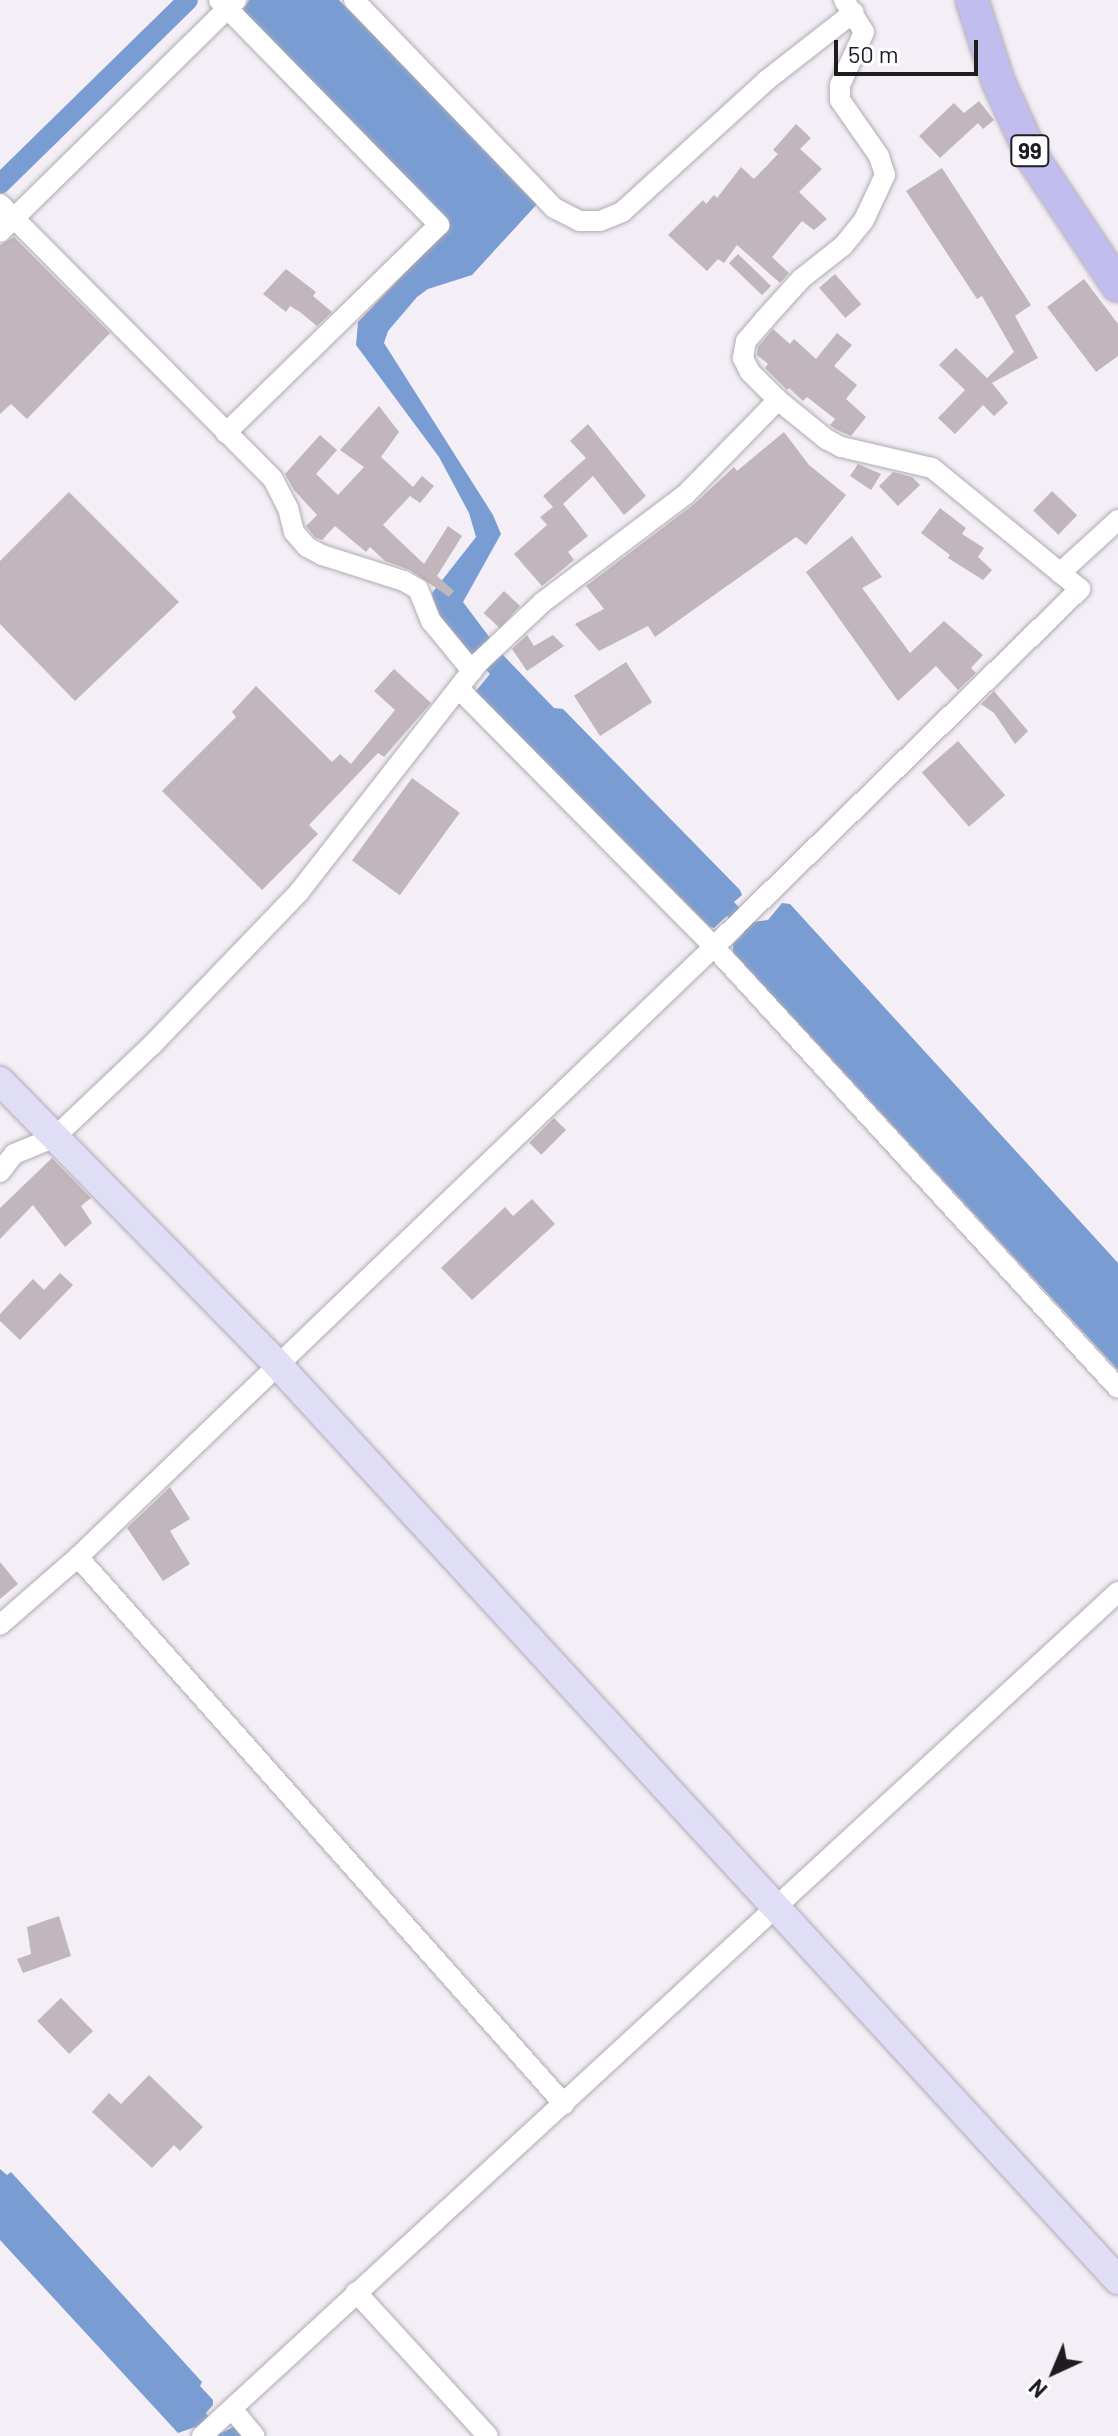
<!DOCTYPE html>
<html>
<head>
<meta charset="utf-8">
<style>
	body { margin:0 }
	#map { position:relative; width:1118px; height:2436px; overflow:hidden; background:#f4eef7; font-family:Barlow,sans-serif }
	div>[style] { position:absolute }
	.water>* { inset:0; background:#799dd2 }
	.canal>* { height:20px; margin:-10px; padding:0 10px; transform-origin:10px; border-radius:10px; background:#799dd2 }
	.building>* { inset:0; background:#c0b6bb; transform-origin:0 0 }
	.roads { filter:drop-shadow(0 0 2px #b0aab3) drop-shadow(0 0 2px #b0aab3) }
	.street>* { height:20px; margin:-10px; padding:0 10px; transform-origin:10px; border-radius:10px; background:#fff }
	.secondary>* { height:28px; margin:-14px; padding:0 14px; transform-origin:14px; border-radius:14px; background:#e0def7 }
	.primary>* { height:32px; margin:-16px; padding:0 16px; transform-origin:16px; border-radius:16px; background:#c1beef }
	span { translate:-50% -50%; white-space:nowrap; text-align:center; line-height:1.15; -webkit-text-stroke:6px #fefdff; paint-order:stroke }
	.shield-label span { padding:2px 6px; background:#fefdff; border:2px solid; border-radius:6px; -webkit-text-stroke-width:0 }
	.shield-label { font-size:22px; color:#1e1c1f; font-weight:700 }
	.north { position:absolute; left:1014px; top:2332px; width:80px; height:80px; -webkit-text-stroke:6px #fefdff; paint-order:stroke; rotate:224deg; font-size:22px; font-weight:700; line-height:32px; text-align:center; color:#1e1c1f }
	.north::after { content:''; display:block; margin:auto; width:28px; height:36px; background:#1e1c1f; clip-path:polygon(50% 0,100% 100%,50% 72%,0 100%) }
	.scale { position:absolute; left:834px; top:40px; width:144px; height:36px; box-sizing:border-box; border:4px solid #1e1c1f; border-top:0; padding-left:10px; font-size:24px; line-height:28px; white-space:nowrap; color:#1e1c1f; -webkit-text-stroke:6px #fefdff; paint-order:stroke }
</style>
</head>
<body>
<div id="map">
	<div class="water">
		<i style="clip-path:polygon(249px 0,339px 0,538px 203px,472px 275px,428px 289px,417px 297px,388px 331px,384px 343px,493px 515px,501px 534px,463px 602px,502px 654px,554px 708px,563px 709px,740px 890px,742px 895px,734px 902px,753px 922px,768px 920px,782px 903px,790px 904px,1118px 1263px,1118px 1370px,733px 952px,733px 944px,744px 933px,727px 916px,714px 928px,710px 927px,477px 695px,475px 692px,490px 674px,477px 660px,473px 662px,435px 614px,432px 593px,476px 537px,469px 513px,439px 457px,356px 345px,358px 322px,450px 226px,241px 13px)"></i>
		<i style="clip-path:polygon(0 2169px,7px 2175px,11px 2172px,202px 2382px,200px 2386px,213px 2400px,213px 2405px,206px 2413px,221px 2433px,235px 2426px,244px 2436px,203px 2436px,195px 2427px,178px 2433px,0 2240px)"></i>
	</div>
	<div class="canal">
		<i style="left:0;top:184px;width:263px;rotate:-44.4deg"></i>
	</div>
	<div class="building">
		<i style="clip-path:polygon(979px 101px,994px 120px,983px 129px,978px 123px,940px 158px,919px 136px,954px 103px,964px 113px)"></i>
		<i style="clip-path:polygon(796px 124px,811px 138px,800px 149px,822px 169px,799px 192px,827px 219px,814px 230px,802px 221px,772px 257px,789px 273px,780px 283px,737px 245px,724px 263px,718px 259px,707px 271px,668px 235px,703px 200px,706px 204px,714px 195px,717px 198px,741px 167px,754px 179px,778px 154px,773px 150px)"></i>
		<i style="clip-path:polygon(942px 168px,1031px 305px,1015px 316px,1038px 358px,992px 383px,1008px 403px,994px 416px,983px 405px,955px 434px,938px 418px,965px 390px,939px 365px,956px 348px,987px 378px,1014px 352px,982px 296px,977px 299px,906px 191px)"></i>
		<i style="clip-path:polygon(14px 237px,110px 333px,27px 419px,11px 404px,0 414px,0 245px)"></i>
		<i style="left:738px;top:254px;width:46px;height:13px;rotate:44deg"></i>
		<i style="clip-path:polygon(286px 269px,316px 292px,313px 296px,332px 312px,317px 326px,300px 312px,290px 306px,286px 312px,263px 294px)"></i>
		<i style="left:835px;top:274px;width:40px;height:21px;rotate:49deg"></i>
		<i style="clip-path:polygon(1084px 279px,1118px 324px,1118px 356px,1096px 372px,1047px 307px)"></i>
		<i style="clip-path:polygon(773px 329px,790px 344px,794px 339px,816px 359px,837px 333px,852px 345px,834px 366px,857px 385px,846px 399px,866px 417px,851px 436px,835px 429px,830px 425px,835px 419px,807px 397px,803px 401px,789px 388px,787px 390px,765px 368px,768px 364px,757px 355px,758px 347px)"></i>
		<i style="clip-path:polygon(379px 406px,399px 432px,381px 457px,413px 487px,422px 476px,434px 486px,420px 503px,410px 496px,383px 525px,424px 564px,448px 526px,462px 536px,437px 576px,454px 591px,449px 597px,410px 570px,385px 561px,370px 547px,366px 552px,335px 526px,322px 540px,315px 537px,306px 526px,317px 515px,294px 490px,285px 474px,320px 435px,337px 450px,316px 474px,338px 495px,364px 467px,340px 450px)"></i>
		<i style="clip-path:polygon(588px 424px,646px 496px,624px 515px,593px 476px,563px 504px,588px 536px,568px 552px,574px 560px,542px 586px,514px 554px,547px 525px,540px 517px,553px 507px,543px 496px,586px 458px,570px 441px)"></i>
		<i style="clip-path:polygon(784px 432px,809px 465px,846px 495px,806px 545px,796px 537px,655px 637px,648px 626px,599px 651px,575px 624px,604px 609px,586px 586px,693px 505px,734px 467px,737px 471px)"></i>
		<i style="clip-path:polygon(858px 464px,881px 474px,871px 490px,850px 476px)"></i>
		<i style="clip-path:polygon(893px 472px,912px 477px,920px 485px,898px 506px,879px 486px)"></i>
		<i style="left:1052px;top:491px;width:35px;height:27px;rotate:44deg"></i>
		<i style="clip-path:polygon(69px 492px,179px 602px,75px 701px,0 624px,0 561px)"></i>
		<i style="clip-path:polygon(940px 508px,966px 528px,962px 534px,984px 548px,978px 557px,992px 570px,983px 580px,948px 558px,950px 555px,921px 533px)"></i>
		<i style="clip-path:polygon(852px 536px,882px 577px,862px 588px,910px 653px,944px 621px,983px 655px,971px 668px,976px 673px,958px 690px,936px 666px,898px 701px,806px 572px)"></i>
		<i style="left:504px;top:591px;width:22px;height:30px;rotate:43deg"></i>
		<i style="clip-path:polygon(527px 635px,534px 646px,553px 635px,564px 646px,527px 671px,512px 649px)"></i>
		<i style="left:626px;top:662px;width:48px;height:62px;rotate:57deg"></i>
		<i style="clip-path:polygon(394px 669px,431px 703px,384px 757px,378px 753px,309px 825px,318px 834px,262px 890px,162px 791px,236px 717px,232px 712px,256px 686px,332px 762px,340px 754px,351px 764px,395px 710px,374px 691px)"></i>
		<i style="clip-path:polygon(994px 691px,1028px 731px,1015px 744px,994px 713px,981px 704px)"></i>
		<i style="left:958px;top:741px;width:72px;height:48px;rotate:49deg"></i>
		<i style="left:412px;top:778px;width:59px;height:102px;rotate:36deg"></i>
		<i style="left:554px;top:1118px;width:17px;height:35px;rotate:45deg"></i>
		<i style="clip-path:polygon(52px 1158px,91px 1198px,81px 1206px,92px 1223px,65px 1247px,33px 1205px,0 1239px,0 1208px)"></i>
		<i style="clip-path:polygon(532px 1199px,555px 1224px,472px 1300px,441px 1268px,505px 1207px,513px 1216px)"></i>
		<i style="clip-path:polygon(60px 1273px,73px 1285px,20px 1340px,0 1321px,0 1314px,33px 1279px,44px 1290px)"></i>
		<i style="clip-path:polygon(170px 1487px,190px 1519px,170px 1531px,190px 1564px,163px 1581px,127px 1528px)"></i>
		<i style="clip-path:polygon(0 1562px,18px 1584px,0 1599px)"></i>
		<i style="clip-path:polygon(59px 1916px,71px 1956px,23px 1973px,17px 1959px,31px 1954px,27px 1927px)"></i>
		<i style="left:61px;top:1998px;width:46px;height:33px;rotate:46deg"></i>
		<i style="clip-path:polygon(149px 2075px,203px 2127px,180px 2151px,174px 2145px,152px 2168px,92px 2112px,109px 2093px,121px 2104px)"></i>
	</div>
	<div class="roads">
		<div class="street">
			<i style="left:219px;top:0;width:315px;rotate:45.6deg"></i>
			<i style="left:439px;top:225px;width:298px;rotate:135.7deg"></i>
			<i style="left:354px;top:0;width:289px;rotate:46.1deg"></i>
			<i style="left:554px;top:208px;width:28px;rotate:27deg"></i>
			<i style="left:579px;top:221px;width:21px"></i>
			<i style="left:600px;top:221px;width:24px;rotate:-22deg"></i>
			<i style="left:622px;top:212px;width:196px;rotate:-42.3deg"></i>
			<i style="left:767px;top:80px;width:110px;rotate:-38deg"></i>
			<i style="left:0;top:204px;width:387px;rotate:45.2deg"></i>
			<i style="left:273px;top:479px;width:33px;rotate:63deg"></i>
			<i style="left:288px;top:508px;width:25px;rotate:76deg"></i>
			<i style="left:294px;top:532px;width:20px;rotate:49deg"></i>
			<i style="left:307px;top:547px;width:17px;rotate:28deg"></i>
			<i style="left:322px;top:555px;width:86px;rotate:17.6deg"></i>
			<i style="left:404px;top:581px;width:16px;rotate:30deg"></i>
			<i style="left:418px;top:589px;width:35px;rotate:68deg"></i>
			<i style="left:431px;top:621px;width:65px;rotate:50.6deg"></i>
			<i style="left:0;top:232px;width:331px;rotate:-44.5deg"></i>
			<i style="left:1060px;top:573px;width:79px;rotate:-42.4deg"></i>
			<i style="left:459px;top:689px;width:361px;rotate:45.3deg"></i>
			<i style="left:713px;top:946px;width:599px;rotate:47.5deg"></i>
			<i style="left:0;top:1172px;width:23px;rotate:-52deg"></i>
			<i style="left:14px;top:1154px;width:44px;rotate:-22.5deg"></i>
			<i style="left:55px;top:1137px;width:134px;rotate:-43.5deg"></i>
			<i style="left:152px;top:1045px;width:212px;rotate:-46.1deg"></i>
			<i style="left:299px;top:892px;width:291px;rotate:-52deg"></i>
			<i style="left:478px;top:663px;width:89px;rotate:-43.2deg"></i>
			<i style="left:543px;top:602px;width:178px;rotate:-37deg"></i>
			<i style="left:685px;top:495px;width:133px;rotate:-45.6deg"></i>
			<i style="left:78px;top:1557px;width:732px;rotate:48.38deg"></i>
			<i style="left:0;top:1625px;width:103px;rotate:-41.1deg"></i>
			<i style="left:78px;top:1557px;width:893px;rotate:-43.82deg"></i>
			<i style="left:722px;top:939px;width:501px;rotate:-44.35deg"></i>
			<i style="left:1080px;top:589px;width:191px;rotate:-140.7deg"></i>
			<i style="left:932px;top:468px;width:93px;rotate:-167deg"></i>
			<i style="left:841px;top:447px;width:17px;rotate:-152deg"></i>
			<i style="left:826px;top:439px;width:62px;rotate:-140.9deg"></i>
			<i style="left:778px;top:400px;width:40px;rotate:-135deg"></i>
			<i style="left:750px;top:372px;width:16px;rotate:-117deg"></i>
			<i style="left:743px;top:358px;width:17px;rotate:-80deg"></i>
			<i style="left:746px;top:341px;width:28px;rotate:-49deg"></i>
			<i style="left:764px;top:320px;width:55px;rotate:-47.9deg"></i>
			<i style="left:801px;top:279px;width:53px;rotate:-38.2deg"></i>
			<i style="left:843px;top:246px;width:33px;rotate:-51deg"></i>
			<i style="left:864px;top:220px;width:50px;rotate:-65deg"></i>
			<i style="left:885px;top:175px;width:20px;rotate:-108deg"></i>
			<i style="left:879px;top:156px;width:68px;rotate:-124.9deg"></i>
			<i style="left:840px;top:100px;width:15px;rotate:-90deg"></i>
			<i style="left:840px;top:85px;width:58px;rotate:-65.6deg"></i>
			<i style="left:864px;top:32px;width:38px;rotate:-122deg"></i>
			<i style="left:356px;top:2292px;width:195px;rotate:47.5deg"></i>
			<i style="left:232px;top:2409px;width:35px;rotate:50deg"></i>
			<i style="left:202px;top:2436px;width:1246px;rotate:-42.66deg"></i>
		</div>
		<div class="secondary">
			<i style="left:0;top:1081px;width:397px;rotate:45.6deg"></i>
			<i style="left:278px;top:1365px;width:1242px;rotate:47.45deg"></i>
		</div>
		<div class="primary">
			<i style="left:972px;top:0;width:85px;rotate:72.2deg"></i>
			<i style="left:998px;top:81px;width:87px;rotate:65.5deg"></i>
			<i style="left:1034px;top:160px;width:151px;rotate:56.3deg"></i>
		</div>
	</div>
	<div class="shield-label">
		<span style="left:1030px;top:151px">99</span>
	</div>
	<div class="north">N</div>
	<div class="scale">50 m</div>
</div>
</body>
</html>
